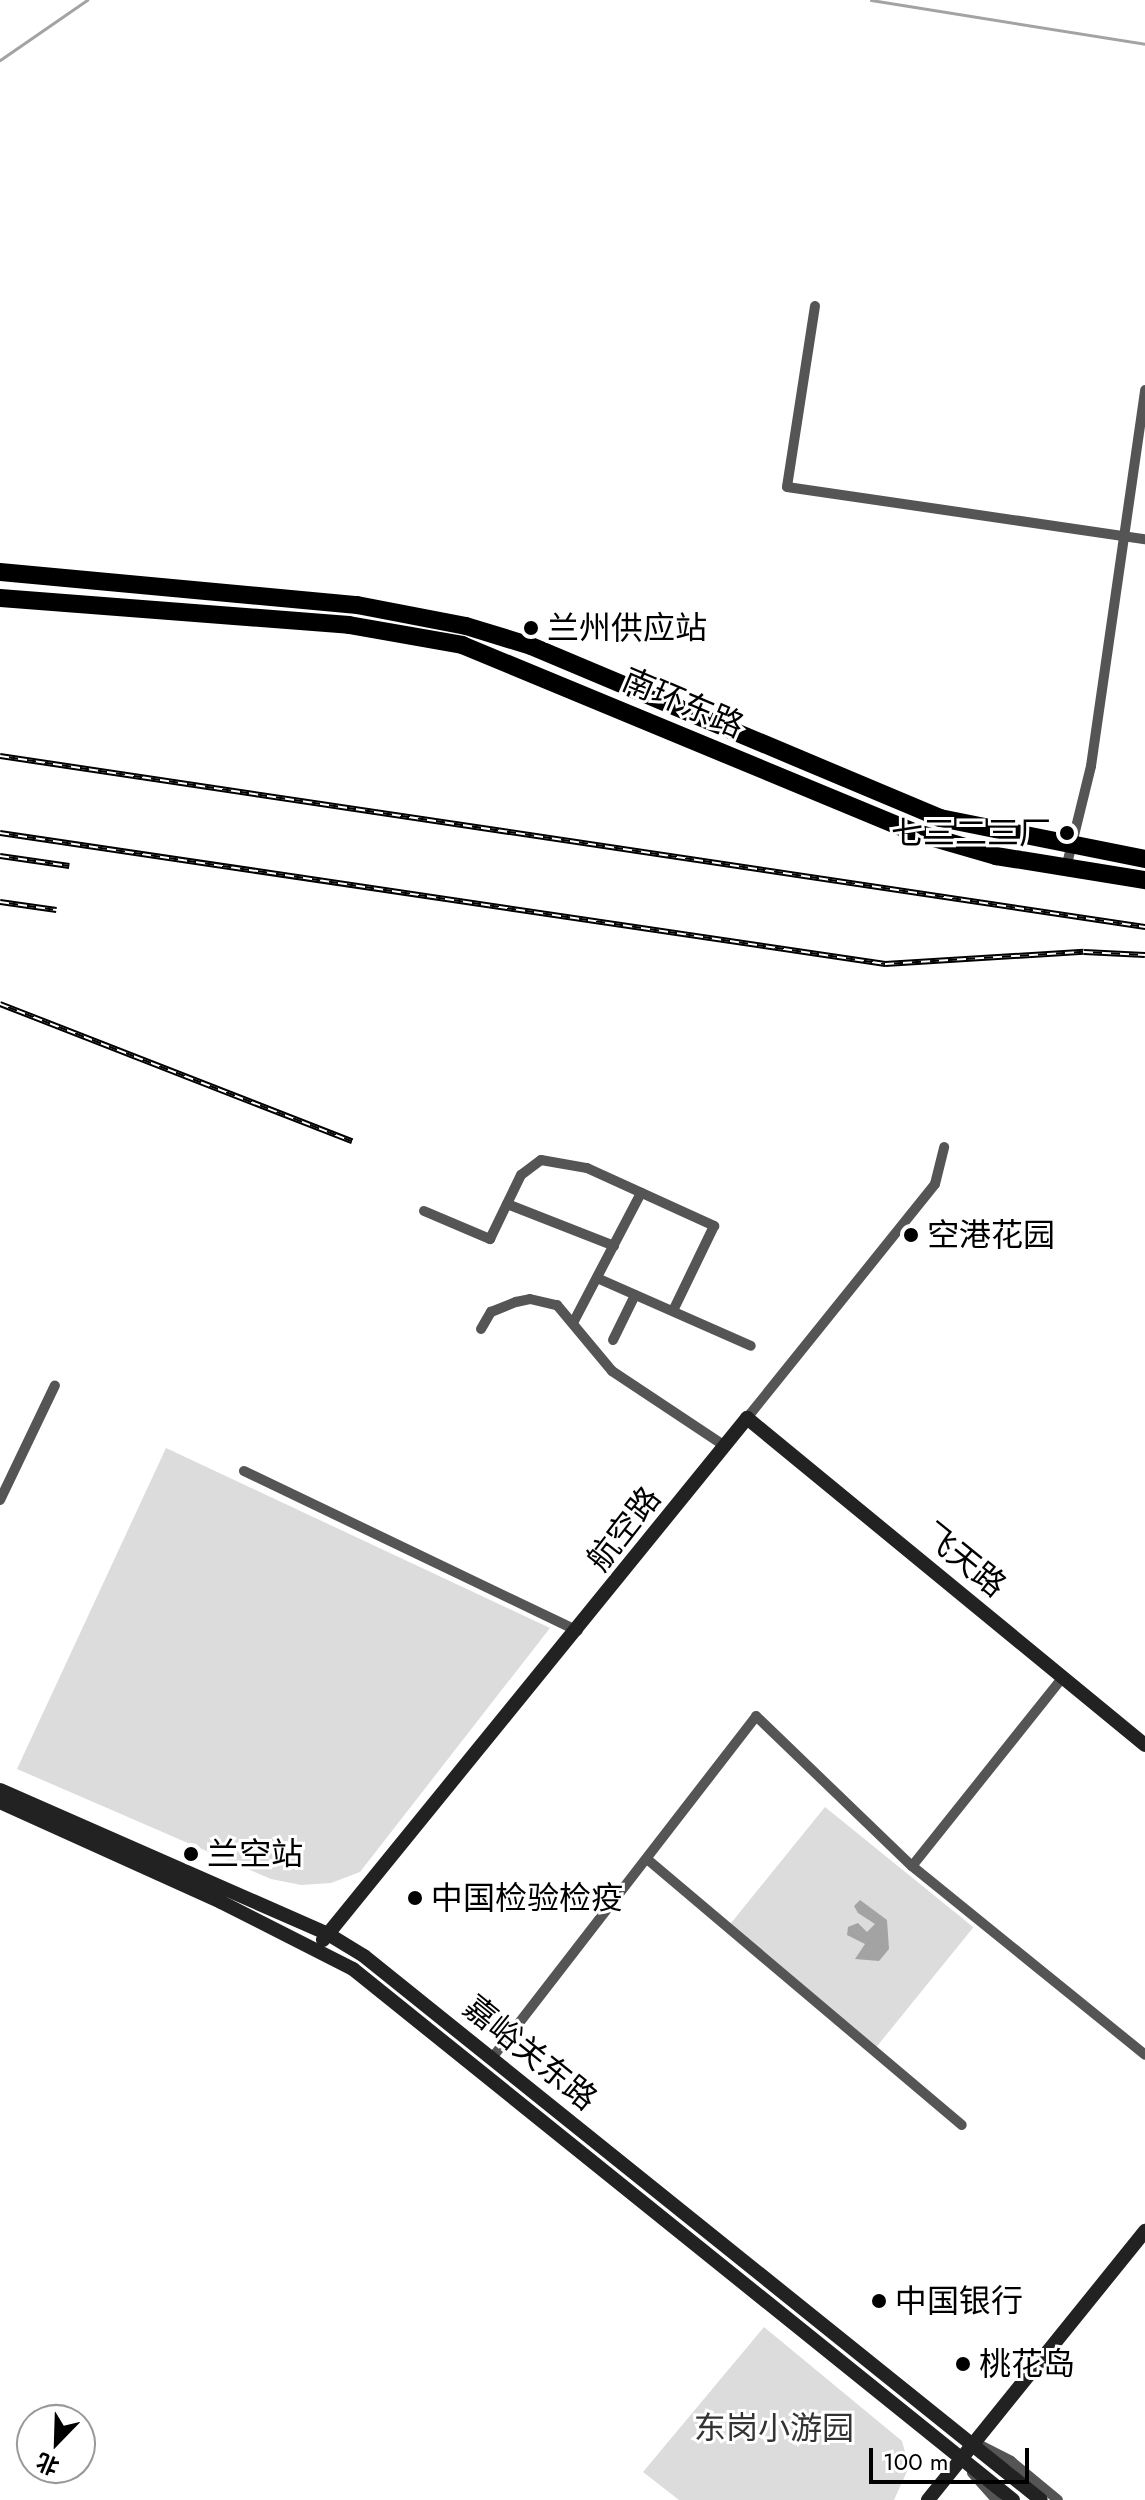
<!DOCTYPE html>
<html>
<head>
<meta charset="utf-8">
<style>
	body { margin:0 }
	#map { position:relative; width:1145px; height:2500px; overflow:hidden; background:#fff; font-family:Jost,"Noto Sans SC",sans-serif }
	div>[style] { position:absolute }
	.green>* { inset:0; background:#dcdcdc; transform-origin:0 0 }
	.water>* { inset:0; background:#a3a3a3 }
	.stream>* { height:3px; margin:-1.5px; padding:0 1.5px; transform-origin:1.5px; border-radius:1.5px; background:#a3a3a3 }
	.street>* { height:10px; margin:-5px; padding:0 5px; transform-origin:5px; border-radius:5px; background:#555 }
	.secondary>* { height:14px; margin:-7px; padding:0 7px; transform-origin:7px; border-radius:7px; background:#222 }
	.highway>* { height:18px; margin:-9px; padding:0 9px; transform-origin:9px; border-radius:9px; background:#000 }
	.rail>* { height:6px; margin-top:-3px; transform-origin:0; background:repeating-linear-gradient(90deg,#fff 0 9px,#000 0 18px); box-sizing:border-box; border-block:2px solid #000 }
	.dots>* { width:22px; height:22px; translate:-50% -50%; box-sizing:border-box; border:4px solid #fff; border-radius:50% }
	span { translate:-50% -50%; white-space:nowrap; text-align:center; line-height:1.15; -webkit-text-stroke:6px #fff; paint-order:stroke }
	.poi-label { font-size:32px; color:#000 }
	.left { translate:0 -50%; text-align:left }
	.right { translate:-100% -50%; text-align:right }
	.street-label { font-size:32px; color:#000 }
	.park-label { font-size:32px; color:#333 }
	.north { position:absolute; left:16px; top:2404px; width:80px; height:80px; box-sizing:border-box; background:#fff; border:2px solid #999; border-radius:50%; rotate:203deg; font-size:22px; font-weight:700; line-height:32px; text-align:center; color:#000 }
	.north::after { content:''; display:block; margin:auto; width:28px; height:36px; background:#000; clip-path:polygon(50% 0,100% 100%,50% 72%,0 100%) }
	.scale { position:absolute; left:869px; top:2448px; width:160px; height:36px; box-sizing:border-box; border:4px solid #000; border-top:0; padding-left:10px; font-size:24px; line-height:28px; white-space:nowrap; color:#000; -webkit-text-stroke:6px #fff; paint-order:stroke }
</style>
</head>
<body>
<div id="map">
	<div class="green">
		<i style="clip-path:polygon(166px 1448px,550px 1628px,360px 1872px,331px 1883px,301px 1885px,271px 1879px,17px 1769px)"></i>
		<i style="left:825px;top:1807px;width:191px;height:156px;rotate:39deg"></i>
		<i style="clip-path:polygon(764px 2327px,902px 2441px,909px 2467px,894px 2500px,679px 2500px,643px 2472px)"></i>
	</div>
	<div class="water">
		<i style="clip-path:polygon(860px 1900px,887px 1920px,889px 1949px,879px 1961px,855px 1959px,865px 1944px,847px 1935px,848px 1927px,858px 1923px,867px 1932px,875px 1924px,858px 1913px,854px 1906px)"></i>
	</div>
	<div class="stream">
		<i style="left:871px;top:0;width:278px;rotate:9.1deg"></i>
		<i style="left:0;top:60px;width:106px;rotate:-34.6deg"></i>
	</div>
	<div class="street">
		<i style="left:815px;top:306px;width:183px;rotate:98.8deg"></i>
		<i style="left:787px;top:487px;width:362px;rotate:8.3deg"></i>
		<i style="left:1066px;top:868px;width:105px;rotate:-76.2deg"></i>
		<i style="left:1091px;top:766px;width:380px;rotate:-81.8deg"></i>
		<i style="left:507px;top:1204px;width:115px;rotate:21.4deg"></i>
		<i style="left:424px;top:1211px;width:72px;rotate:23deg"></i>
		<i style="left:490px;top:1239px;width:71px;rotate:-64.2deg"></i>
		<i style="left:521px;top:1175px;width:25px;rotate:-37deg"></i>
		<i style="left:541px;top:1160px;width:47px;rotate:9.9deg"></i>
		<i style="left:587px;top:1168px;width:140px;rotate:24.5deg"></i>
		<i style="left:714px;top:1226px;width:94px;rotate:115.8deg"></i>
		<i style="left:597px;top:1278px;width:168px;rotate:23.8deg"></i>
		<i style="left:573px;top:1323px;width:147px;rotate:-62.4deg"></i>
		<i style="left:481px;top:1329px;width:20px;rotate:-60deg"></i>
		<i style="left:491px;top:1312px;width:27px;rotate:-22deg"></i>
		<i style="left:516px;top:1302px;width:14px;rotate:-12deg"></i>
		<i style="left:530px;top:1299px;width:28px;rotate:13deg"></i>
		<i style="left:557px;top:1305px;width:86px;rotate:50.2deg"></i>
		<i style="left:612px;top:1371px;width:136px;rotate:33.6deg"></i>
		<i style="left:613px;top:1340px;width:50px;rotate:-63.9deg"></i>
		<i style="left:747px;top:1418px;width:300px;rotate:-51.2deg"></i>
		<i style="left:935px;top:1184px;width:38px;rotate:-76deg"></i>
		<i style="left:244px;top:1471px;width:370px;rotate:25.6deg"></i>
		<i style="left:0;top:1500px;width:127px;rotate:-64.4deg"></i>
		<i style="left:1063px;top:1677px;width:242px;rotate:128.6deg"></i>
		<i style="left:912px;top:1866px;width:300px;rotate:39deg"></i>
		<i style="left:647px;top:1859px;width:412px;rotate:40.2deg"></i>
		<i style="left:492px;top:2058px;width:432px;rotate:-52.3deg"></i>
		<i style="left:756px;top:1716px;width:216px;rotate:43.9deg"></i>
		<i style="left:978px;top:2444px;width:37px;rotate:27deg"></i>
		<i style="left:1011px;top:2461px;width:61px;rotate:39.7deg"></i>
		<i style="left:972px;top:2473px;width:36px;rotate:48deg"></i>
	</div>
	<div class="secondary">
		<i style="left:0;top:1790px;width:358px;rotate:23.7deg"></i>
		<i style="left:328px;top:1934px;width:42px;rotate:31.4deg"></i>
		<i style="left:364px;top:1956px;width:868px;rotate:38.78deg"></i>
		<i style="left:0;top:1802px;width:243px;rotate:24.3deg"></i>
		<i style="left:221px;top:1902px;width:148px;rotate:26.9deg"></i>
		<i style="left:353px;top:1969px;width:847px;rotate:38.82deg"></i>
		<i style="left:323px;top:1940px;width:673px;rotate:-50.91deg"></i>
		<i style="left:747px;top:1418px;width:515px;rotate:39.41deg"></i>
		<i style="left:928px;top:2500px;width:346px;rotate:-51.1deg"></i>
	</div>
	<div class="highway">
		<i style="left:0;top:572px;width:359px;rotate:5.3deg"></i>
		<i style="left:357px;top:605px;width:111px;rotate:10.9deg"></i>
		<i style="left:466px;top:626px;width:68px;rotate:17.1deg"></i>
		<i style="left:531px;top:646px;width:444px;rotate:22.8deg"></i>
		<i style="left:940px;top:818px;width:209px;rotate:11.3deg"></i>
		<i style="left:0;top:598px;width:350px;rotate:4.4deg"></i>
		<i style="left:349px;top:625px;width:115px;rotate:10deg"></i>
		<i style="left:462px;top:645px;width:485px;rotate:22.5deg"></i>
		<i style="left:910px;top:831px;width:90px;rotate:16.2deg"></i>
		<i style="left:996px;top:856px;width:151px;rotate:9.2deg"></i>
	</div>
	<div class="rail">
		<i style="left:0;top:756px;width:1158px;rotate:8.49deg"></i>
		<i style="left:0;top:833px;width:895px;rotate:8.42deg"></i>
		<i style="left:885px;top:964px;width:199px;rotate:-3.5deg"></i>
		<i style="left:1084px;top:952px;width:61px;rotate:2.8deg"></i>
		<i style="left:0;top:856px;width:70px;rotate:8.2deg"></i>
		<i style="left:0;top:902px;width:57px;rotate:8.1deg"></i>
		<i style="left:0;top:1004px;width:378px;rotate:21.3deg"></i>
	</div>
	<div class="dots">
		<i style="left:531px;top:628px;background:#000"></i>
		<i style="left:1067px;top:833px;background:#000"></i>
		<i style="left:911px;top:1235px;background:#000"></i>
		<i style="left:191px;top:1854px;background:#000"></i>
		<i style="left:415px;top:1898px;background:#000"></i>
		<i style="left:879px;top:2301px;background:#000"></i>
		<i style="left:963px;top:2364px;background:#000"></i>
	</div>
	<div class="poi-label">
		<span class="left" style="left:547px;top:628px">兰州供应站</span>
		<span class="right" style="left:1051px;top:833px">七三二三厂</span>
		<span class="left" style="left:927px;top:1235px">空港花园</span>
		<span class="left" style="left:207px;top:1854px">兰空站</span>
		<span class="left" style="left:431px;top:1898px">中国检验检疫</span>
		<span class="left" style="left:895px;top:2301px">中国银行</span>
		<span class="left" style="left:979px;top:2364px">桃花岛</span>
	</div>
	<div class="street-label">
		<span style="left:683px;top:703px;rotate:23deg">南环东路</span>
		<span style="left:624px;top:1529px;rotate:-52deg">航空路</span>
		<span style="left:964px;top:1560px;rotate:39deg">飞天路</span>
		<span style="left:530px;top:2053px;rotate:39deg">嘉峪关东路</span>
	</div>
	<div class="park-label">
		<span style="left:774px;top:2428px">东岗小游园</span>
	</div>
	<div class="north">北</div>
	<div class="scale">100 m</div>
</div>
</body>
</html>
